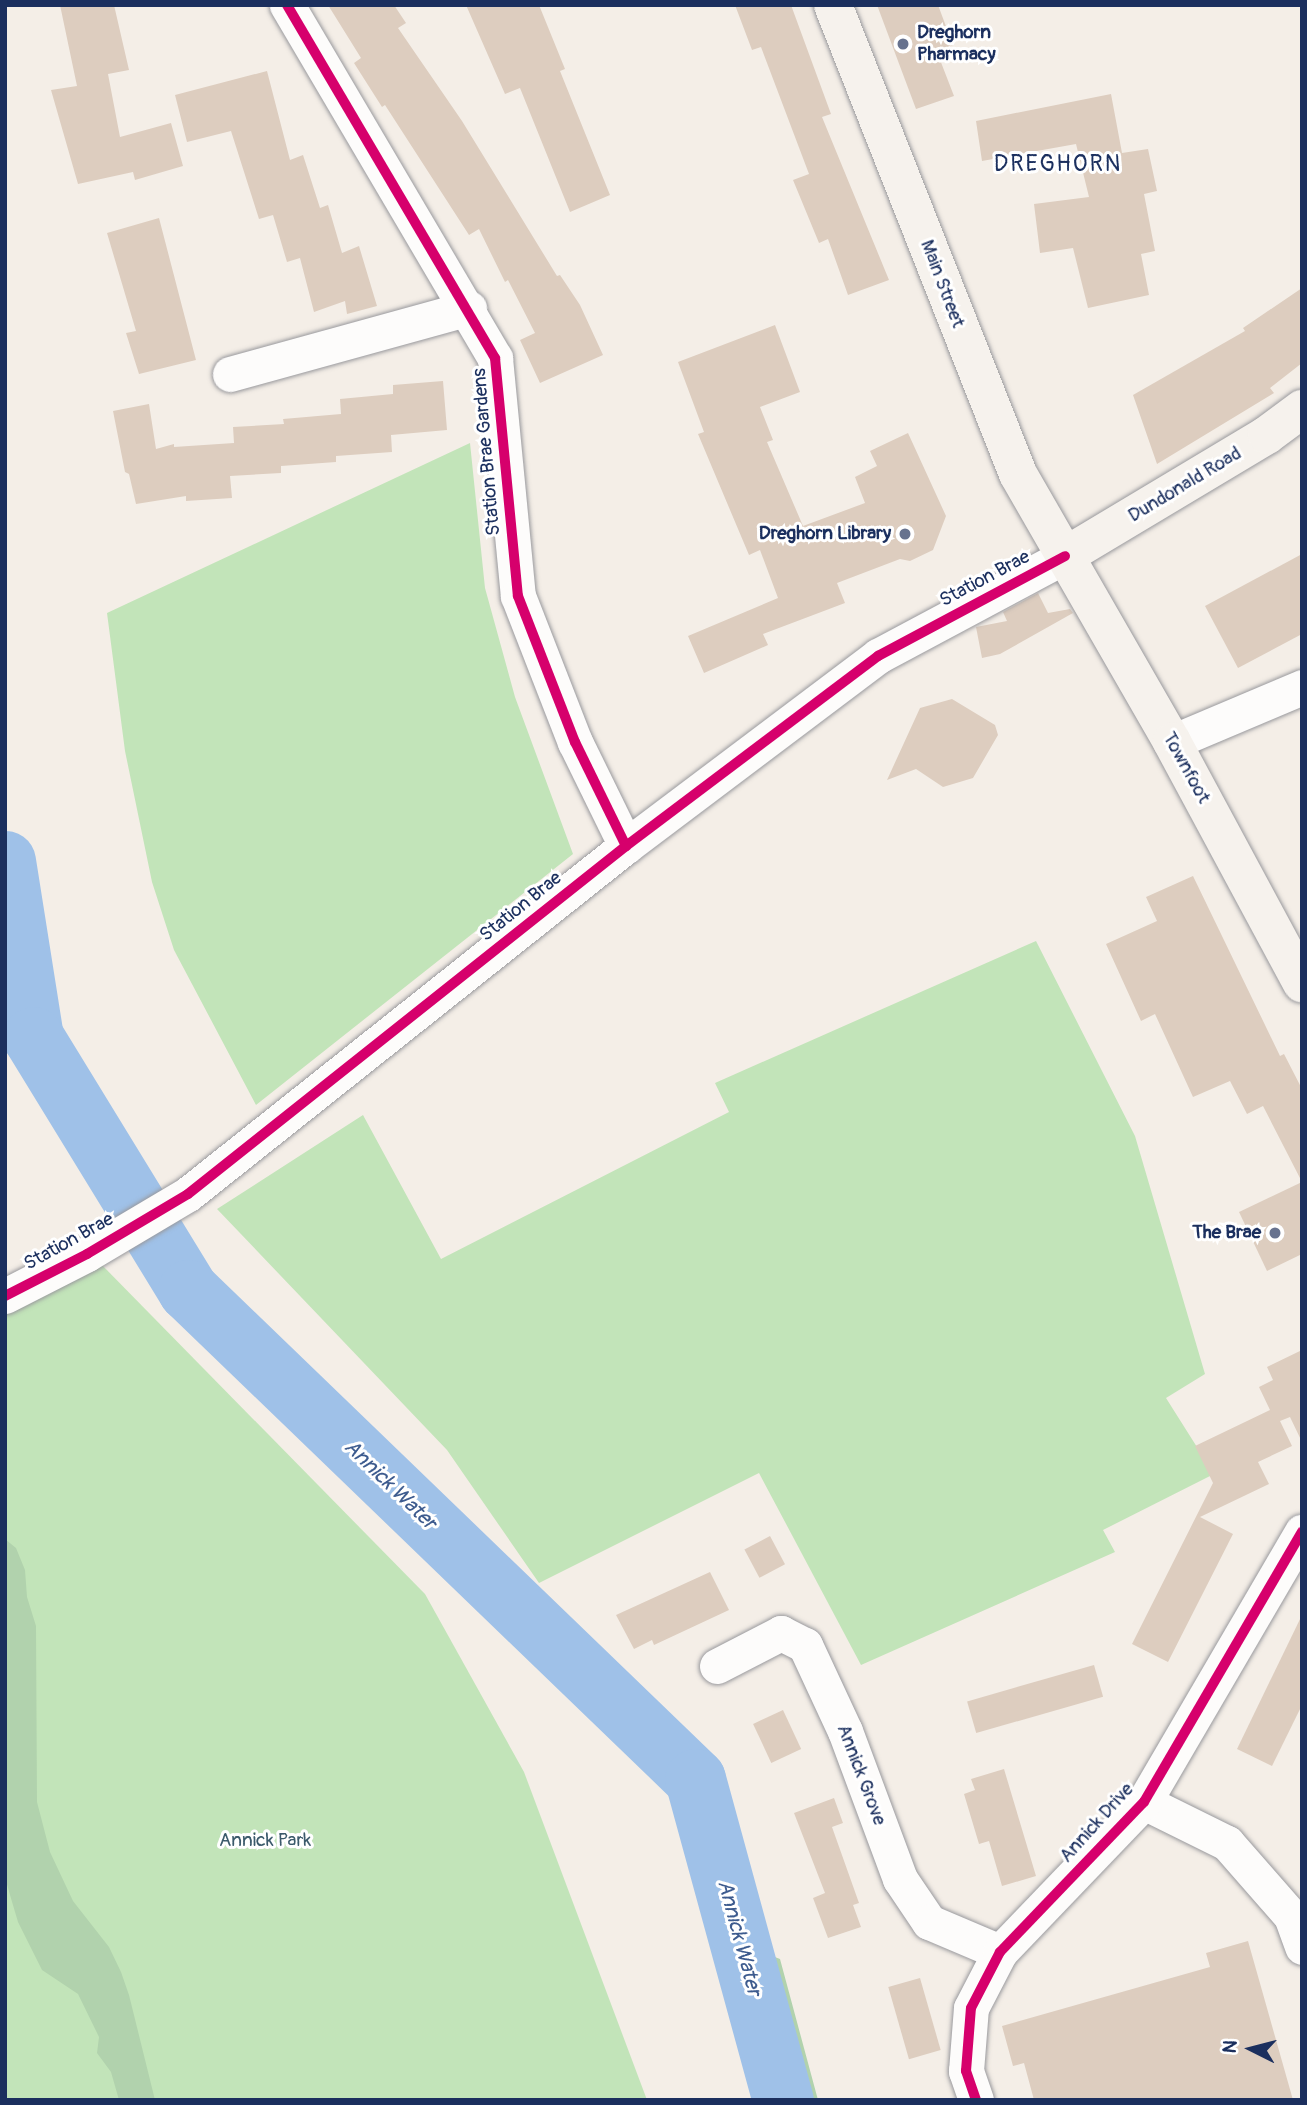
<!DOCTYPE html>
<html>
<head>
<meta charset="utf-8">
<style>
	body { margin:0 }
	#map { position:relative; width:1307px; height:2105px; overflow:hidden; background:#f4eee7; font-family:Pangolin,sans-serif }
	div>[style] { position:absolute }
	.green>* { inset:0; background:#c2e4b9 }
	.forest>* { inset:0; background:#b1d2ad }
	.river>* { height:61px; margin:-30.5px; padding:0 30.5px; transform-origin:30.5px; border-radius:30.5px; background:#9fc1e8 }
	.building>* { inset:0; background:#ddcdbf; transform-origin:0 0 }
	.roads { filter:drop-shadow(0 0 2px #99999d) drop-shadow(0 0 2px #99999d) }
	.street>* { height:35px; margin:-17.5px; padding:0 17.5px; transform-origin:17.5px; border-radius:17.5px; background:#fdfcfb }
	.secondary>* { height:38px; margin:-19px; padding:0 19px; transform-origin:19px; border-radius:19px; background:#f6f2ed }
	.cycleway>* { height:10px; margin:-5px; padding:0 5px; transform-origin:5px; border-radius:5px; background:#d6006c }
	.dots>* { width:19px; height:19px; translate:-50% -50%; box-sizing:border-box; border:4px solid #fff; border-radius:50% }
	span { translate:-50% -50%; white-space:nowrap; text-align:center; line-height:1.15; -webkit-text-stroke:6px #fff; paint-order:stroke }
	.poi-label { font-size:19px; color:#1b2f5e; font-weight:700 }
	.left { translate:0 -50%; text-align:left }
	.right { translate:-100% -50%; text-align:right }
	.street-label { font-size:19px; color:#1b2f5e }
	.park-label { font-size:19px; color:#3b5a6b }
	.water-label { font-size:21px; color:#3d5b8e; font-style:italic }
	.quarter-label { font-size:23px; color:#1b2f5e; letter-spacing:2px }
	.frame { position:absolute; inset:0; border:7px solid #1b2f5e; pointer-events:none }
	.north { position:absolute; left:1216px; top:2014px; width:70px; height:70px; -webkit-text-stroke:5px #fff; paint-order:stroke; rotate:276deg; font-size:19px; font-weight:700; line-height:28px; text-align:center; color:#1b2f5e }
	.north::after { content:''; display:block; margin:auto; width:24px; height:32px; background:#1b2f5e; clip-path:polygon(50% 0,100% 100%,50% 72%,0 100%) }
</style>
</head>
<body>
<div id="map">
	<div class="green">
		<i style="clip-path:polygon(470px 443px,485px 588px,515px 697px,573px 854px,256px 1105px,174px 950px,152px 882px,125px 751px,107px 613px)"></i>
		<i style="clip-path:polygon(1036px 941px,1135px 1136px,1205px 1374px,1166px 1398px,1214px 1474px,1103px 1530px,1115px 1552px,861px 1665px,759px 1473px,539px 1583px,447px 1450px,217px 1209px,363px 1115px,441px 1259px,729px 1112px,715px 1083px)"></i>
		<i style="clip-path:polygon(100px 1263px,425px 1594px,524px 1772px,647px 2100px,5px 2100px,5px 1310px)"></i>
	</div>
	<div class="forest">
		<i style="clip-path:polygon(5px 1539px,16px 1548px,25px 1570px,27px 1597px,36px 1626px,37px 1802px,50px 1852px,73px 1901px,109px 1947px,121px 1972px,129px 1995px,155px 2100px,119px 2100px,111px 2072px,97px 2053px,99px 2037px,78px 1994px,42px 1970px,18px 1922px,10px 1895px,5px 1877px)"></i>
		<i style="clip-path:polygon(721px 1936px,780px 1959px,818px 2100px,783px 2100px,754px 2031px,756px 1999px,730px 1967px)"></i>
	</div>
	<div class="river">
		<i style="left:5px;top:861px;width:178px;rotate:81deg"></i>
		<i style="left:33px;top:1037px;width:297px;rotate:58.5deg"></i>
		<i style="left:188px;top:1290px;width:704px;rotate:43.96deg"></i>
		<i style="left:695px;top:1779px;width:333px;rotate:74.7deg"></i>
	</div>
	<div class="building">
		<i style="clip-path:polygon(60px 5px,114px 5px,129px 70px,108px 74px,120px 137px,171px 123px,183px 166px,135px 180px,133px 172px,78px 184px,51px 90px,77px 86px)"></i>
		<i style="clip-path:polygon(328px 5px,394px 5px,406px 23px,398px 28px,462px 121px,557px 276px,560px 275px,580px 305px,603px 355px,540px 383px,520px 340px,535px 333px,508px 280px,505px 282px,479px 229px,469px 235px,385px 105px,382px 107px,354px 63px,361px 58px)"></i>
		<i style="clip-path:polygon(466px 5px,539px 5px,565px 69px,560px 71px,610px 195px,570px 212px,520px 88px,505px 94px)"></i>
		<i style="clip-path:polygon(735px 5px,791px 5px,831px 114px,822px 117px,889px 280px,848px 295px,828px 239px,819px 243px,793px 180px,809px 174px,761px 47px,752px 50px)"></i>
		<i style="clip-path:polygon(877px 5px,938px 5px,953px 45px,937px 52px,954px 96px,916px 109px)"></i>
		<i style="clip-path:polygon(267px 71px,290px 160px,303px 155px,320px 208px,328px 205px,342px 253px,359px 246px,377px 306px,347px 314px,345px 301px,314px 312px,300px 258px,287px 262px,273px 215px,259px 219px,231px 131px,187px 142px,175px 95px)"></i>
		<i style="clip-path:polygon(1111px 94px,1122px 153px,1148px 149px,1157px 191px,1144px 194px,1155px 251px,1141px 254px,1149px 295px,1088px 308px,1073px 248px,1040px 253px,1034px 204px,1089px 197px,1076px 144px,982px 161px,976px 121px)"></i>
		<i style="clip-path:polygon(159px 218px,196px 360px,139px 374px,126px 333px,136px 331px,107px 233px)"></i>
		<i style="clip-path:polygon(1302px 288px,1302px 363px,1270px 388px,1274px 393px,1157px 464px,1133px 395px,1245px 331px,1243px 328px)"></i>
		<i style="clip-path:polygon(775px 325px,800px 392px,760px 407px,773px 440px,767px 442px,803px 526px,865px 503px,855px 477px,877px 466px,870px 451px,908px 433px,946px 516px,933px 550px,910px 561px,900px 559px,837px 583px,845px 603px,763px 634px,768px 645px,704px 673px,688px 636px,778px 598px,760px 550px,749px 555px,698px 434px,704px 432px,678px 362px)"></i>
		<i style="clip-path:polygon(443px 381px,447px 430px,391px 435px,392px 452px,336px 456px,336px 462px,281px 466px,281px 473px,230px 476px,232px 498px,186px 501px,186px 496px,136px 504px,129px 474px,125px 472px,113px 411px,149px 404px,156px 449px,174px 444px,174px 447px,234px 443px,233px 427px,284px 424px,283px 419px,341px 414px,340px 399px,393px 394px,393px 385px)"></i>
		<i style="clip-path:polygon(1302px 554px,1302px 634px,1238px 668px,1205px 606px)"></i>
		<i style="clip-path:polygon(1038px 593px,1048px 613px,1070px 609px,1073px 613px,1000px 654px,982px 658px,976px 627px,1007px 621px,1003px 612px)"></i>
		<i style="clip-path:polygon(952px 699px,995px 725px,998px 735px,973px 778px,943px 787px,916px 769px,887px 780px,920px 708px)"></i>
		<i style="clip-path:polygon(1193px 876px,1280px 1056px,1284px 1054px,1302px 1089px,1302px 1182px,1263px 1106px,1247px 1114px,1230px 1081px,1193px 1097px,1155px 1014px,1141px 1021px,1106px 944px,1157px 921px,1146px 897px)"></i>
		<i style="clip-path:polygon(1302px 1182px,1302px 1254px,1267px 1271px,1239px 1212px)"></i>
		<i style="clip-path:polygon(1302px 1350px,1302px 1442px,1290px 1417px,1280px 1421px,1292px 1446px,1258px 1462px,1269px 1484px,1200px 1517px,1233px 1534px,1168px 1662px,1132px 1644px,1213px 1483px,1195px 1446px,1270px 1410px,1259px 1387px,1273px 1380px,1267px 1367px)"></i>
		<i style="left:770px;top:1536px;width:32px;height:29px;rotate:62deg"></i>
		<i style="clip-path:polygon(710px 1572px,729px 1610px,654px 1645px,652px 1640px,634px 1649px,616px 1615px)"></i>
		<i style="clip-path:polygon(1302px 1615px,1302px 1705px,1272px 1766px,1237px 1749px)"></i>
		<i style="left:1094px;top:1665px;width:33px;height:132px;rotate:74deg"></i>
		<i style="left:783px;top:1710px;width:43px;height:33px;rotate:65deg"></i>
		<i style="clip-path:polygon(1004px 1769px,1036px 1876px,1002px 1886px,989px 1841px,979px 1844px,964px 1794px,975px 1790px,971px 1779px)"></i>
		<i style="clip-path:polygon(834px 1798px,843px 1823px,832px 1827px,859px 1903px,853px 1905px,861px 1927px,828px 1938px,813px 1898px,825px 1893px,794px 1813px)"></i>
		<i style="clip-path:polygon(1248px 1941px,1293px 2100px,1034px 2100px,1024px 2063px,1013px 2066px,1002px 2026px,1210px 1967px,1206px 1953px)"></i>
		<i style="left:920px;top:1978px;width:75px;height:33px;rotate:74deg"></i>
	</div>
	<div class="roads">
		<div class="street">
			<i style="left:287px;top:5px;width:410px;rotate:59.5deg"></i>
			<i style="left:495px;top:358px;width:239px;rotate:84.5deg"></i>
			<i style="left:518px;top:596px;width:157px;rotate:68.7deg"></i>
			<i style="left:575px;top:742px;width:116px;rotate:63.9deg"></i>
			<i style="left:230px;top:374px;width:248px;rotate:-15.4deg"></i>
			<i style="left:1172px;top:742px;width:141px;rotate:-22.9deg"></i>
			<i style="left:5px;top:1296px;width:92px;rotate:-27.1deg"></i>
			<i style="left:87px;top:1254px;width:117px;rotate:-30.7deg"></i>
			<i style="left:188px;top:1194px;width:559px;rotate:-38.47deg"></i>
			<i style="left:626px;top:846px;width:316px;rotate:-37deg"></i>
			<i style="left:878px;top:656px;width:212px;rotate:-28.1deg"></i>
			<i style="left:717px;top:1666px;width:72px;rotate:-27.3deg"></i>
			<i style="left:781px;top:1633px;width:27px;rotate:27deg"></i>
			<i style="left:805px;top:1645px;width:95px;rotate:65.1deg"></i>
			<i style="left:845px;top:1731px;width:158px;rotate:69.6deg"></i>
			<i style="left:900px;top:1879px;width:52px;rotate:56deg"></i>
			<i style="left:929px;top:1922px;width:77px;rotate:22.9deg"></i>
			<i style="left:1144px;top:1802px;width:93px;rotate:26.3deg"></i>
			<i style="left:1227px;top:1843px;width:97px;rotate:48.8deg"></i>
			<i style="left:1291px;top:1916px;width:33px;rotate:70deg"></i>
			<i style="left:976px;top:2100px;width:31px;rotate:-109deg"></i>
			<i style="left:966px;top:2071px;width:63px;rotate:-85.5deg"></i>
			<i style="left:971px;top:2008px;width:63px;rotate:-62.6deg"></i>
			<i style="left:1000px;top:1952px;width:208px;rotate:-46.2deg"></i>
			<i style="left:1144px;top:1802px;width:313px;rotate:-59.7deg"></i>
		</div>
		<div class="secondary">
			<i style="left:833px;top:5px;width:504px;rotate:68.47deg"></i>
			<i style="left:1018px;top:474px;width:309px;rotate:60.1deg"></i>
			<i style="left:1172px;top:742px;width:274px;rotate:61.7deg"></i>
			<i style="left:1065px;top:556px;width:235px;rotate:-30.9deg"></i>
			<i style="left:1267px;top:435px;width:44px;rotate:-36.6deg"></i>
		</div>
	</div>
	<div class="cycleway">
		<i style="left:287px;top:5px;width:410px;rotate:59.5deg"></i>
		<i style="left:495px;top:358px;width:239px;rotate:84.5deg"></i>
		<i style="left:518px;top:596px;width:157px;rotate:68.7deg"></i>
		<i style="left:575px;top:742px;width:116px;rotate:63.9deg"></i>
		<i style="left:5px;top:1296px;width:92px;rotate:-27.1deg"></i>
		<i style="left:87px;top:1254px;width:117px;rotate:-30.7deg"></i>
		<i style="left:188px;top:1194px;width:559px;rotate:-38.47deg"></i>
		<i style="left:626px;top:846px;width:316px;rotate:-37deg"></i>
		<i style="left:878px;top:656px;width:212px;rotate:-28.1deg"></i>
		<i style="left:976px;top:2100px;width:31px;rotate:-109deg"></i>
		<i style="left:966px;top:2071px;width:63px;rotate:-85.5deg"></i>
		<i style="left:971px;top:2008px;width:63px;rotate:-62.6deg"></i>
		<i style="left:1000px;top:1952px;width:208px;rotate:-46.2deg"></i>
		<i style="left:1144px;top:1802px;width:313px;rotate:-59.7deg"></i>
	</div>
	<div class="dots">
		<i style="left:903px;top:44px;background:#67728e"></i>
		<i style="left:905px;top:534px;background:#67728e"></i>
		<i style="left:1275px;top:1233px;background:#67728e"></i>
	</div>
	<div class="poi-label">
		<span class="left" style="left:917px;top:44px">Dreghorn<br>Pharmacy</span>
		<span class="right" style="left:891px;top:534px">Dreghorn Library</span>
		<span class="right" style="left:1261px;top:1233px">The Brae</span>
	</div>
	<div class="street-label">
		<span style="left:942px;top:284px;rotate:69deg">Main Street</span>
		<span style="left:487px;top:452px;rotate:-95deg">Station Brae Gardens</span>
		<span style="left:1185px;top:485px;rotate:-31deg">Dundonald Road</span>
		<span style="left:985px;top:579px;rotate:-28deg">Station Brae</span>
		<span style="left:1186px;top:768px;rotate:61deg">Townfoot</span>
		<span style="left:521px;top:907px;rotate:-39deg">Station Brae</span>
		<span style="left:69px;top:1242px;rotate:-29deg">Station Brae</span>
		<span style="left:861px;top:1775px;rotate:69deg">Annick Grove</span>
		<span style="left:1097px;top:1823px;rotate:-48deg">Annick Drive</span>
	</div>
	<div class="park-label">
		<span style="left:265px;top:1841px">Annick Park</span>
	</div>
	<div class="water-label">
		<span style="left:390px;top:1485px;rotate:44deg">Annick Water</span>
		<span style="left:739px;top:1938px;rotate:75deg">Annick Water</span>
	</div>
	<div class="quarter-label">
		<span style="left:1058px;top:164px">DREGHORN</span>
	</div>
	<div class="frame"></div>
	<div class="north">N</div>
</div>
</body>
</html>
